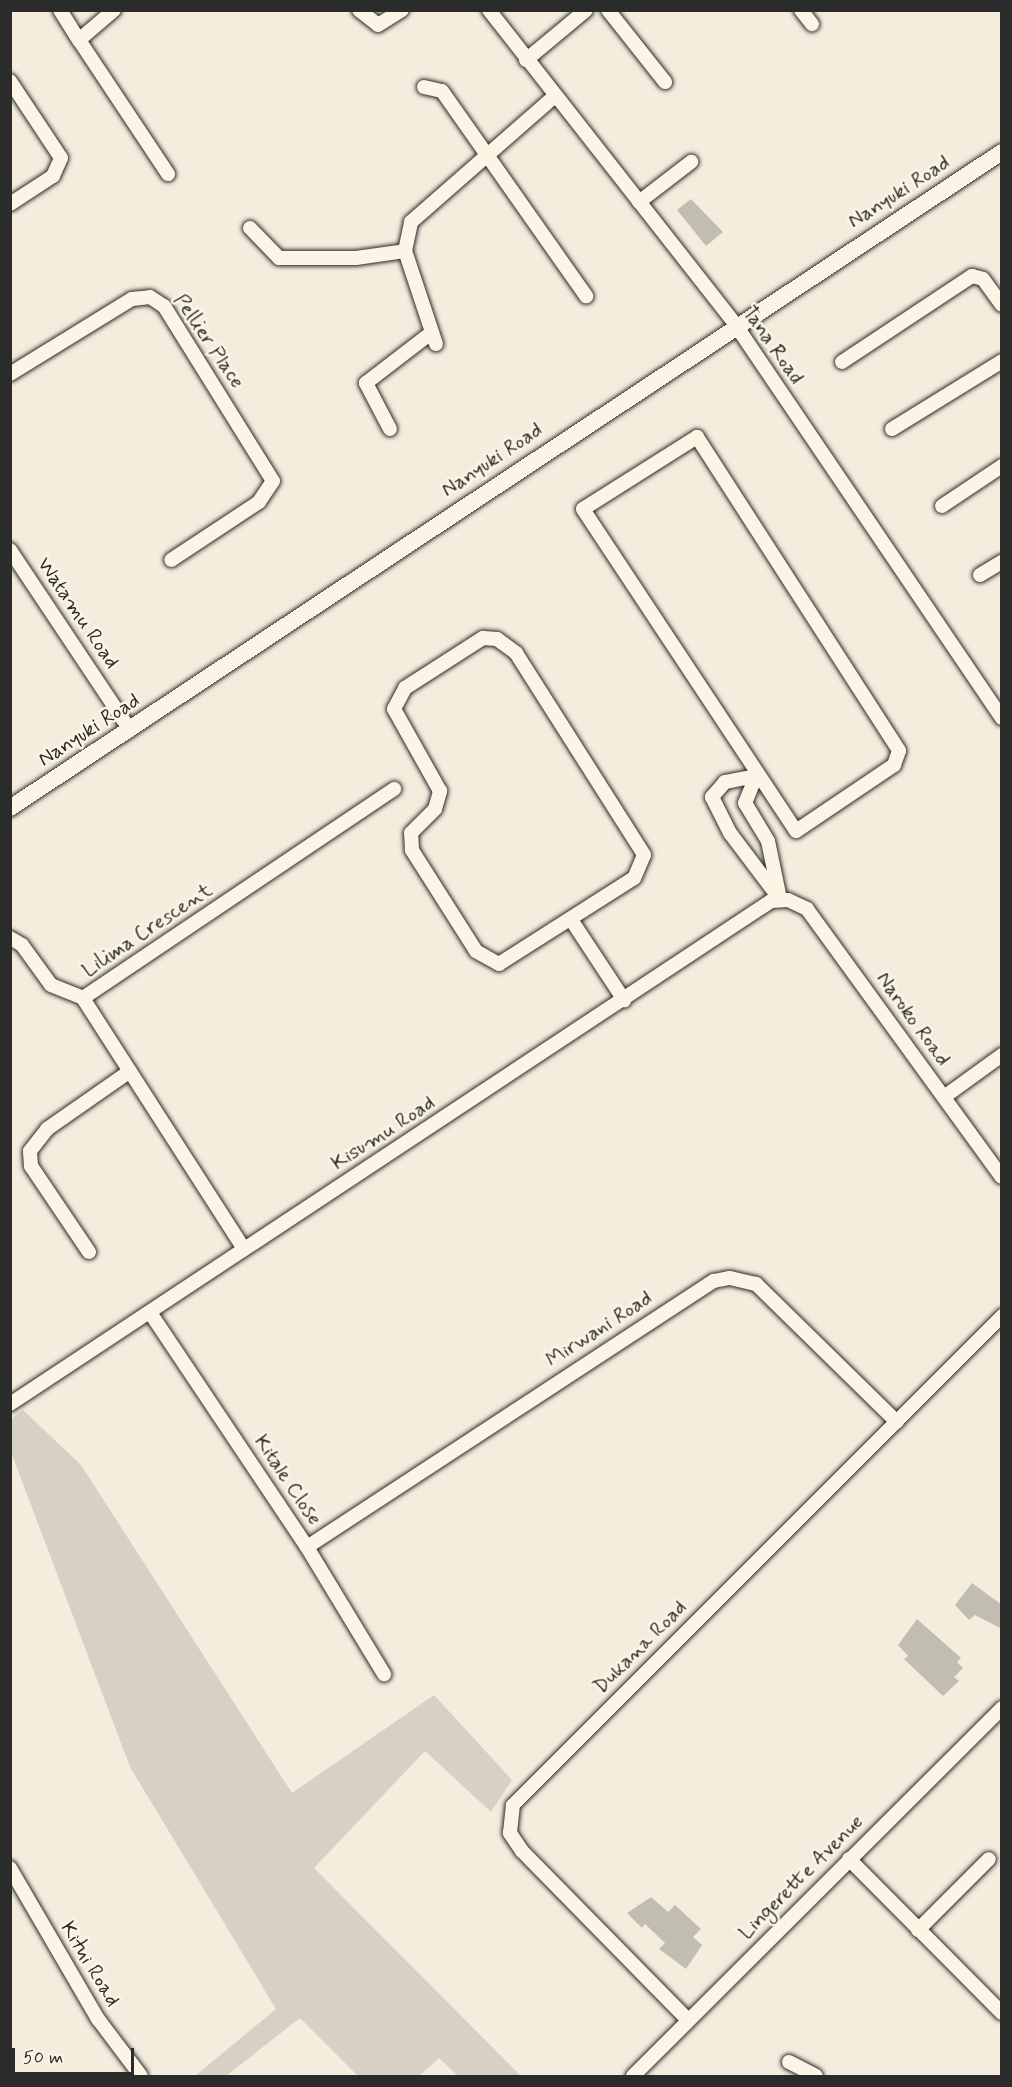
<!DOCTYPE html>
<html>
<head>
<meta charset="utf-8">
<style>
	body { margin:0 }
	#map { position:relative; width:1012px; height:2087px; overflow:hidden; background:#f4edde; font-family:Mynerve,sans-serif }
	div>[style] { position:absolute }
	.green>* { inset:0; background:#d6d1c4 }
	.building>* { inset:0; background:#c2bdb1 }
	.roads { filter:drop-shadow(0 0 2px #2b2b2b) drop-shadow(0 0 2px #2b2b2b) }
	.minor>* { height:14px; margin:-7px; padding:0 7px; transform-origin:7px; border-radius:7px; background:#fcf5e5 }
	.tertiary>* { height:16px; margin:-8px; padding:0 8px; transform-origin:8px; border-radius:8px; background:#fcf5e5 }
	span { translate:-50% -50%; white-space:nowrap; text-align:center; line-height:1.15; -webkit-text-stroke:5px #fcf5e5; paint-order:stroke }
	.street-label { font-size:21px; color:#2b2b2b }
	.frame { position:absolute; inset:0; border:12px solid #2b2b2b; pointer-events:none }
	.scale { position:absolute; left:12px; top:2048px; width:122px; height:27px; box-sizing:border-box; border:3px solid #2b2b2b; border-top:0; padding-left:8px; font-size:18px; line-height:21px; white-space:nowrap; color:#2b2b2b; -webkit-text-stroke:4px #fcf5e5; paint-order:stroke }
</style>
</head>
<body>
<div id="map">
	<div class="green">
		<i style="clip-path:polygon(23px 1410px,81px 1465px,292px 1793px,434px 1695px,512px 1780px,491px 1812px,425px 1751px,314px 1868px,521px 2076px,458px 2076px,439px 2058px,419px 2076px,358px 2076px,300px 2018px,226px 2076px,195px 2076px,276px 2009px,130px 1767px,11px 1452px,11px 1419px)"></i>
	</div>
	<div class="building">
		<i style="clip-path:polygon(691px 199px,723px 232px,706px 246px,677px 210px)"></i>
		<i style="clip-path:polygon(972px 1583px,1002px 1605px,1002px 1629px,975px 1615px,969px 1620px,955px 1605px)"></i>
		<i style="clip-path:polygon(917px 1619px,961px 1658px,957px 1662px,963px 1668px,954px 1677px,959px 1681px,943px 1696px,904px 1659px,908px 1656px,898px 1645px)"></i>
		<i style="clip-path:polygon(651px 1897px,668px 1912px,675px 1905px,701px 1929px,693px 1937px,702px 1945px,686px 1969px,659px 1949px,665px 1943px,645px 1924px,642px 1928px,627px 1913px)"></i>
	</div>
	<div class="roads">
		<div class="minor">
			<i style="left:60px;top:10px;width:36px;rotate:58deg"></i>
			<i style="left:114px;top:10px;width:46px;rotate:139.4deg"></i>
			<i style="left:79px;top:40px;width:161px;rotate:56.4deg"></i>
			<i style="left:359px;top:10px;width:24px;rotate:38deg"></i>
			<i style="left:378px;top:25px;width:28px;rotate:-32deg"></i>
			<i style="left:489px;top:10px;width:399px;rotate:51.9deg"></i>
			<i style="left:735px;top:324px;width:476px;rotate:55.9deg"></i>
			<i style="left:608px;top:10px;width:92px;rotate:51.6deg"></i>
			<i style="left:801px;top:10px;width:18px;rotate:52deg"></i>
			<i style="left:526px;top:60px;width:78px;rotate:-39.8deg"></i>
			<i style="left:10px;top:81px;width:92px;rotate:56.5deg"></i>
			<i style="left:61px;top:158px;width:20px;rotate:114deg"></i>
			<i style="left:53px;top:176px;width:51px;rotate:146.9deg"></i>
			<i style="left:424px;top:87px;width:18px;rotate:13deg"></i>
			<i style="left:442px;top:91px;width:251px;rotate:54.9deg"></i>
			<i style="left:639px;top:202px;width:66px;rotate:-37.6deg"></i>
			<i style="left:250px;top:228px;width:42px;rotate:46deg"></i>
			<i style="left:279px;top:258px;width:77px"></i>
			<i style="left:356px;top:258px;width:49px;rotate:-8.1deg"></i>
			<i style="left:436px;top:344px;width:98px;rotate:-108.4deg"></i>
			<i style="left:405px;top:251px;width:30px;rotate:-78deg"></i>
			<i style="left:411px;top:222px;width:191px;rotate:-41.2deg"></i>
			<i style="left:842px;top:362px;width:156px;rotate:-33.5deg"></i>
			<i style="left:972px;top:276px;width:11px;rotate:15deg"></i>
			<i style="left:983px;top:279px;width:32px;rotate:54deg"></i>
			<i style="left:10px;top:374px;width:143px;rotate:-31.6deg"></i>
			<i style="left:132px;top:299px;width:18px;rotate:-6deg"></i>
			<i style="left:150px;top:297px;width:17px;rotate:33deg"></i>
			<i style="left:164px;top:306px;width:206px;rotate:58.1deg"></i>
			<i style="left:273px;top:481px;width:25px;rotate:124deg"></i>
			<i style="left:259px;top:502px;width:105px;rotate:146.6deg"></i>
			<i style="left:390px;top:429px;width:52px;rotate:-117.6deg"></i>
			<i style="left:366px;top:383px;width:82px;rotate:-37.6deg"></i>
			<i style="left:892px;top:429px;width:129px;rotate:-31.7deg"></i>
			<i style="left:697px;top:437px;width:373px;rotate:57.2deg"></i>
			<i style="left:899px;top:751px;width:15px;rotate:110deg"></i>
			<i style="left:894px;top:765px;width:118px;rotate:146deg"></i>
			<i style="left:796px;top:831px;width:386px;rotate:-123.5deg"></i>
			<i style="left:583px;top:509px;width:135px;rotate:-32.3deg"></i>
			<i style="left:942px;top:506px;width:72px;rotate:-33.7deg"></i>
			<i style="left:10px;top:550px;width:216px;rotate:56.3deg"></i>
			<i style="left:980px;top:575px;width:26px;rotate:-31deg"></i>
			<i style="left:483px;top:638px;width:14px;rotate:4deg"></i>
			<i style="left:497px;top:639px;width:24px;rotate:36deg"></i>
			<i style="left:516px;top:653px;width:239px;rotate:57.6deg"></i>
			<i style="left:644px;top:855px;width:25px;rotate:113deg"></i>
			<i style="left:634px;top:878px;width:160px;rotate:147.5deg"></i>
			<i style="left:499px;top:964px;width:26px;rotate:-151deg"></i>
			<i style="left:476px;top:951px;width:120px;rotate:-122.4deg"></i>
			<i style="left:412px;top:850px;width:17px;rotate:-93deg"></i>
			<i style="left:411px;top:833px;width:34px;rotate:-45deg"></i>
			<i style="left:435px;top:809px;width:19px;rotate:-74deg"></i>
			<i style="left:440px;top:791px;width:94px;rotate:-119.3deg"></i>
			<i style="left:394px;top:709px;width:24px;rotate:-62deg"></i>
			<i style="left:405px;top:688px;width:93px;rotate:-32.7deg"></i>
			<i style="left:756px;top:776px;width:32px;rotate:169deg"></i>
			<i style="left:725px;top:782px;width:20px;rotate:131deg"></i>
			<i style="left:712px;top:797px;width:40px;rotate:63.4deg"></i>
			<i style="left:730px;top:833px;width:83px;rotate:52.9deg"></i>
			<i style="left:756px;top:776px;width:29px;rotate:112deg"></i>
			<i style="left:745px;top:803px;width:44px;rotate:58.8deg"></i>
			<i style="left:768px;top:841px;width:54px;rotate:78.3deg"></i>
			<i style="left:572px;top:921px;width:95px;rotate:56.6deg"></i>
			<i style="left:10px;top:938px;width:14px;rotate:30deg"></i>
			<i style="left:22px;top:945px;width:49px;rotate:54.1deg"></i>
			<i style="left:51px;top:985px;width:35px;rotate:22deg"></i>
			<i style="left:944px;top:1097px;width:72px;rotate:-35.9deg"></i>
			<i style="left:244px;top:1249px;width:298px;rotate:-122.7deg"></i>
			<i style="left:83px;top:998px;width:375px;rotate:-33.9deg"></i>
			<i style="left:89px;top:1252px;width:104px;rotate:-124deg"></i>
			<i style="left:31px;top:1166px;width:15px;rotate:-94deg"></i>
			<i style="left:30px;top:1151px;width:28px;rotate:-52deg"></i>
			<i style="left:47px;top:1129px;width:101px;rotate:-34.9deg"></i>
			<i style="left:151px;top:1314px;width:280px;rotate:56.2deg"></i>
			<i style="left:307px;top:1547px;width:149px;rotate:58.8deg"></i>
			<i style="left:10px;top:1404px;width:912px;rotate:-33.46deg"></i>
			<i style="left:771px;top:901px;width:17px;rotate:-3deg"></i>
			<i style="left:788px;top:900px;width:21px;rotate:25deg"></i>
			<i style="left:807px;top:909px;width:331px;rotate:54deg"></i>
			<i style="left:307px;top:1547px;width:486px;rotate:-33.2deg"></i>
			<i style="left:714px;top:1281px;width:16px;rotate:-11deg"></i>
			<i style="left:730px;top:1278px;width:27px;rotate:13deg"></i>
			<i style="left:756px;top:1284px;width:197px;rotate:44.4deg"></i>
			<i style="left:849px;top:1859px;width:217px;rotate:45.2deg"></i>
			<i style="left:10px;top:1868px;width:175px;rotate:59.8deg"></i>
			<i style="left:98px;top:2019px;width:71px;rotate:53deg"></i>
			<i style="left:918px;top:1930px;width:100px;rotate:-45deg"></i>
			<i style="left:688px;top:2020px;width:237px;rotate:-134.5deg"></i>
			<i style="left:522px;top:1851px;width:22px;rotate:-124deg"></i>
			<i style="left:510px;top:1833px;width:28px;rotate:-84deg"></i>
			<i style="left:513px;top:1805px;width:692px;rotate:-45deg"></i>
			<i style="left:789px;top:2062px;width:30px;rotate:27deg"></i>
			<i style="left:633px;top:2076px;width:521px;rotate:-44.92deg"></i>
		</div>
		<div class="tertiary">
			<i style="left:10px;top:808px;width:1189px;rotate:-33.48deg"></i>
		</div>
	</div>
	<div class="street-label">
		<span style="left:899px;top:192px;rotate:-33deg">Nanyuki Road</span>
		<span style="left:209px;top:341px;rotate:56deg">Pellier Place</span>
		<span style="left:773px;top:345px;rotate:55deg">Tana Road</span>
		<span style="left:492px;top:460px;rotate:-34deg">Nanyuki Road</span>
		<span style="left:78px;top:613px;rotate:56deg">Watamu Road</span>
		<span style="left:89px;top:730px;rotate:-33deg">Nanyuki Road</span>
		<span style="left:147px;top:930px;rotate:-34deg">Lilima Crescent</span>
		<span style="left:913px;top:1019px;rotate:54deg">Naroko Road</span>
		<span style="left:383px;top:1133px;rotate:-33deg">Kisumu Road</span>
		<span style="left:599px;top:1329px;rotate:-33deg">Mirwani Road</span>
		<span style="left:288px;top:1480px;rotate:56deg">Kitale Close</span>
		<span style="left:640px;top:1647px;rotate:-45deg">Dukana Road</span>
		<span style="left:801px;top:1877px;rotate:-45deg">Lingerette Avenue</span>
		<span style="left:90px;top:1964px;rotate:59deg">Kitui Road</span>
	</div>
	<div class="frame"></div>
	<div class="scale">50 m</div>
</div>
</body>
</html>
